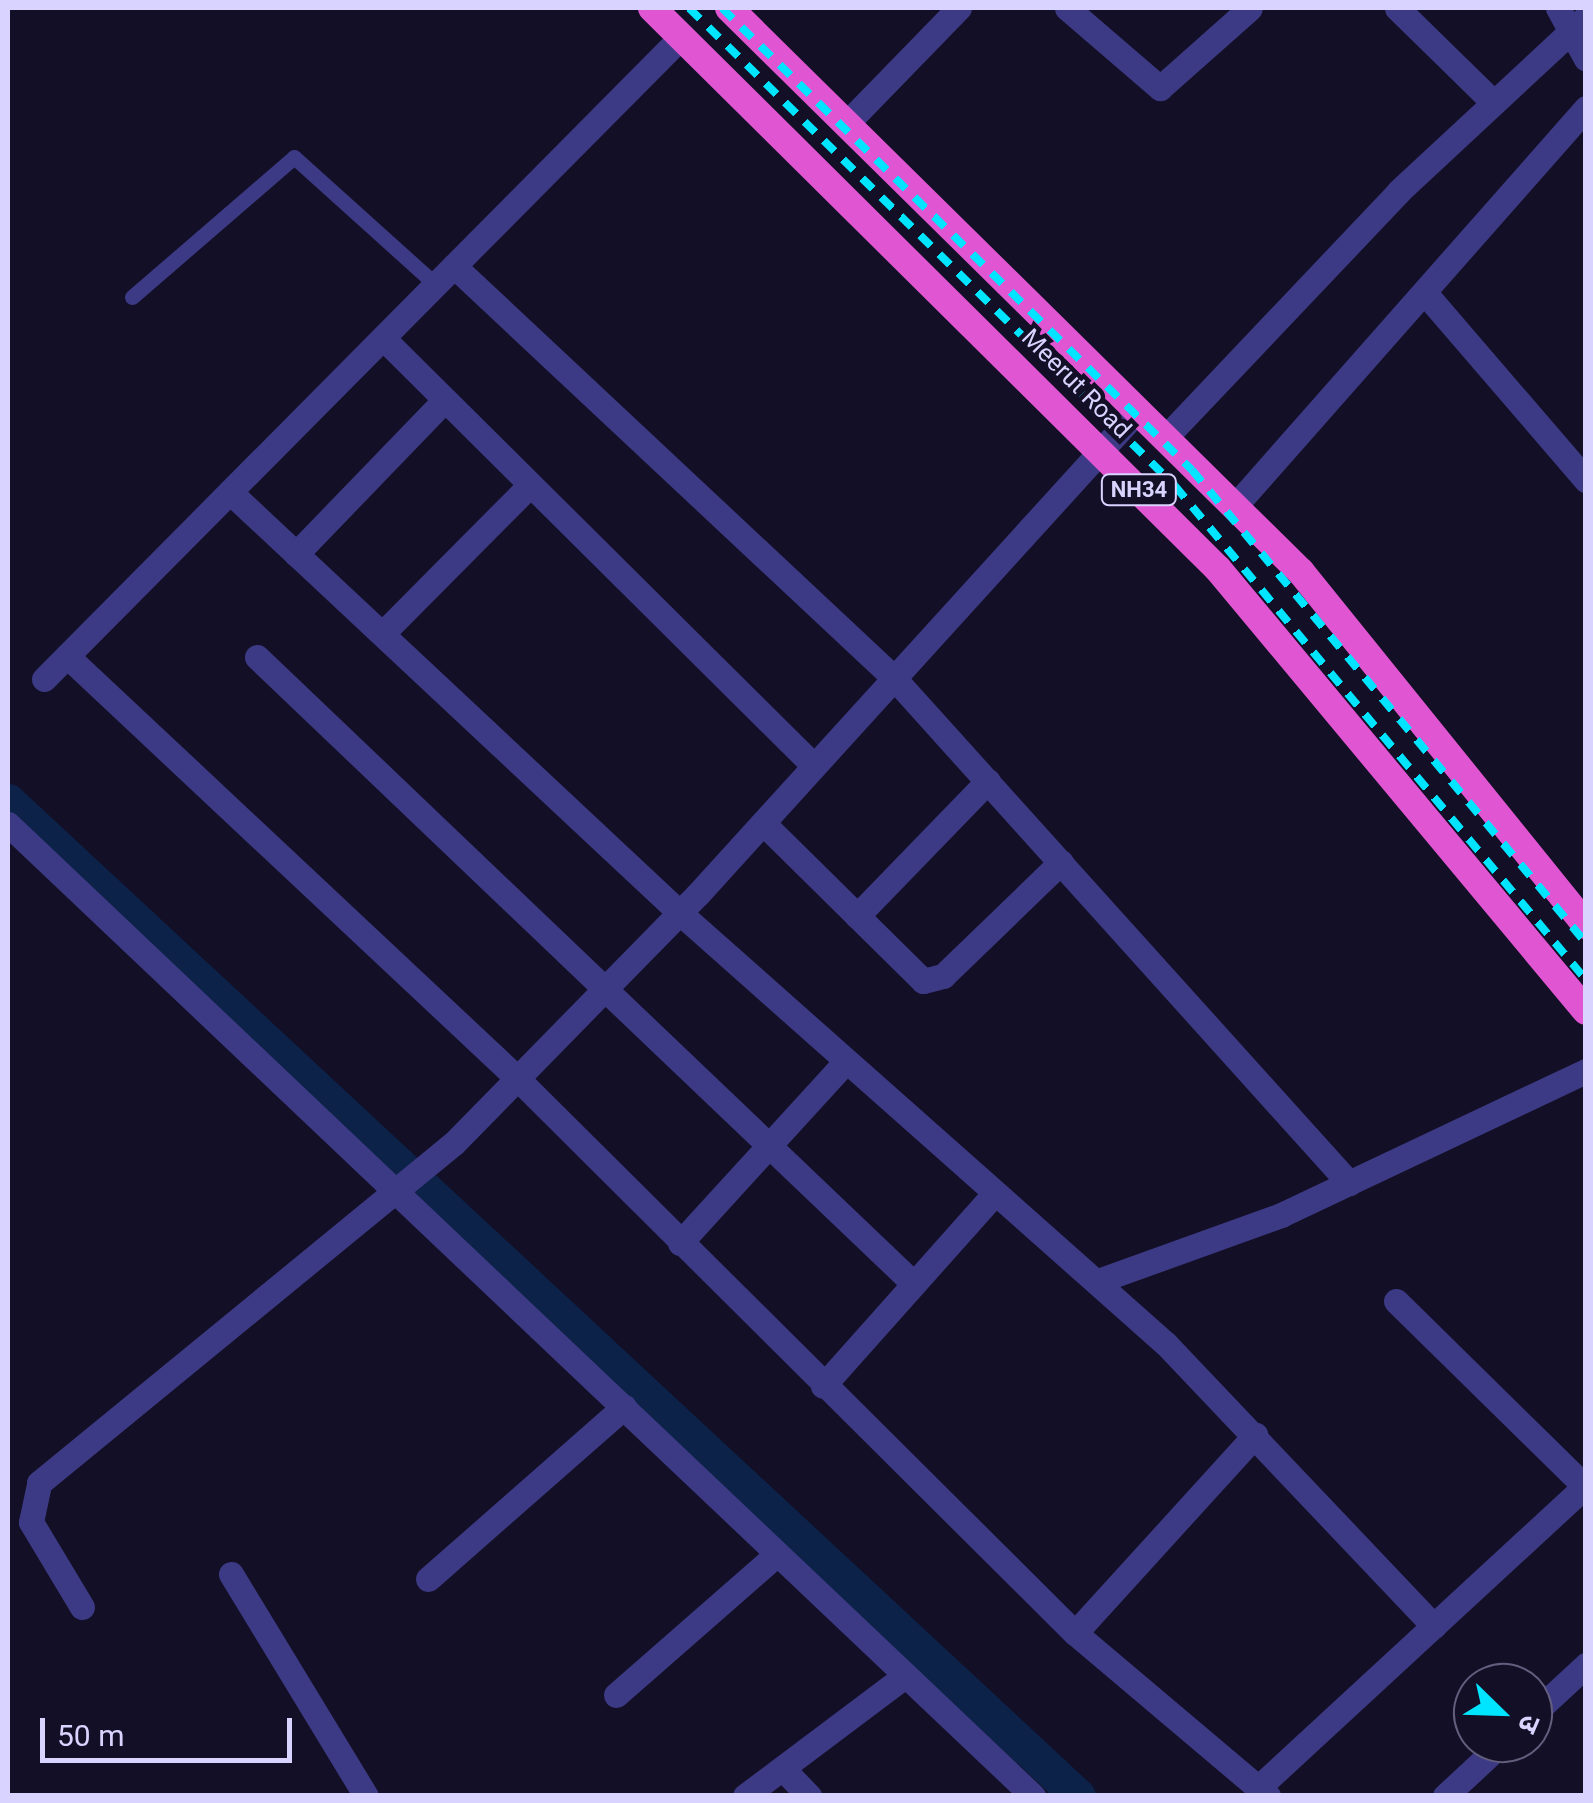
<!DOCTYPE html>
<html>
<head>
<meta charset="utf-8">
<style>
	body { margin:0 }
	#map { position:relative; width:1593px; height:1803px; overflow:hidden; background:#130f26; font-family:Roboto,"Noto Sans Devanagari",sans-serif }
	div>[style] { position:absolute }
	.canal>* { height:35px; margin:-17.5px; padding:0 17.5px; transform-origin:17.5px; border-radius:17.5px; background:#0c2248 }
	.service>* { height:15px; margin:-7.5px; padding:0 7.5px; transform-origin:7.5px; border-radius:7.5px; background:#3d3a85 }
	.minor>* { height:25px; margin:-12.5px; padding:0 12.5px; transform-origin:12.5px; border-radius:12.5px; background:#3d3a85 }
	.trunk>* { height:28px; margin:-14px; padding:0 14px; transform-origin:14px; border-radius:14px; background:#e055d1 }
	.rail>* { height:8px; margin-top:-4px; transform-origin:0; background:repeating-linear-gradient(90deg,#00e5ff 0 15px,transparent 0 27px) }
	span { translate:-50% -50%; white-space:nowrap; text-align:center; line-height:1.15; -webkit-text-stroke:9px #130f26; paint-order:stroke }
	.shield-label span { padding:2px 8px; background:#130f26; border:2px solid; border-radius:8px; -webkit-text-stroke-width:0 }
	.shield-label { font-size:22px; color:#d9d4ff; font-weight:700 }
	.street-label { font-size:25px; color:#d9d4ff }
	.frame { position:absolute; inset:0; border:10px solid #d9d4ff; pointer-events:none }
	.north { position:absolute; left:1453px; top:1663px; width:100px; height:100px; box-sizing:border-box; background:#130f26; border:2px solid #625e7d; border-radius:50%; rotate:113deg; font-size:28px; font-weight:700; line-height:40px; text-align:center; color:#d9d4ff }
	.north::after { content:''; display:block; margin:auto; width:35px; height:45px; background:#00e5ff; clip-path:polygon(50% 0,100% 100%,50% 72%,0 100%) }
	.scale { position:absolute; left:40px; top:1718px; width:252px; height:45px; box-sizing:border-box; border:5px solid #d9d4ff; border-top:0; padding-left:12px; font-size:30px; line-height:35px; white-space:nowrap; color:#d9d4ff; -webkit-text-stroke:8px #130f26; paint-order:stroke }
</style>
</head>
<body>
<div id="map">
	<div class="canal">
		<i style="left:8px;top:801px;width:1461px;rotate:42.92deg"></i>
	</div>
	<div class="service">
		<i style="left:132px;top:297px;width:214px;rotate:-40.8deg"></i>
		<i style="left:294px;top:157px;width:191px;rotate:42deg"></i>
	</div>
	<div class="minor">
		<i style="left:1067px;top:8px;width:123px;rotate:40.7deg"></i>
		<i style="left:1160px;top:88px;width:120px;rotate:-41.6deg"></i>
		<i style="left:1397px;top:8px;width:134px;rotate:44.4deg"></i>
		<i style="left:1558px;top:8px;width:58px;rotate:61.2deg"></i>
		<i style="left:846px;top:124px;width:162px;rotate:-45.8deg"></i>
		<i style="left:454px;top:266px;width:603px;rotate:43.12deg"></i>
		<i style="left:894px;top:678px;width:680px;rotate:47.98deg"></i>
		<i style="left:1425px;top:293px;width:247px;rotate:49.3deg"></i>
		<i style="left:383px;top:338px;width:607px;rotate:44.8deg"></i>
		<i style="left:1165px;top:438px;width:340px;rotate:-46.5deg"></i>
		<i style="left:1399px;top:191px;width:255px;rotate:-42.9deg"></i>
		<i style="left:230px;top:492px;width:616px;rotate:43.09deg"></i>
		<i style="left:680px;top:913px;width:650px;rotate:41.57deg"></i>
		<i style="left:1166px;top:1344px;width:389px;rotate:46.5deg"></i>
		<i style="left:1234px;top:507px;width:532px;rotate:-48.58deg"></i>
		<i style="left:296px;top:554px;width:210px;rotate:-46deg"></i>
		<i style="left:384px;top:632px;width:202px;rotate:-45.2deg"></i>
		<i style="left:67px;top:656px;width:617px;rotate:43.16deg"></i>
		<i style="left:517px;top:1078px;width:787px;rotate:44.85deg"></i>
		<i style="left:1075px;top:1633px;width:253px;rotate:40.2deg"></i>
		<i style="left:257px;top:657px;width:908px;rotate:43.66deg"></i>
		<i style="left:44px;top:679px;width:906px;rotate:-45.22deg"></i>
		<i style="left:763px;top:823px;width:225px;rotate:44.6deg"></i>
		<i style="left:923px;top:981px;width:21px;rotate:-14deg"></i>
		<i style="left:943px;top:976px;width:164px;rotate:-44deg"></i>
		<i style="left:8px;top:824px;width:1413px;rotate:43.48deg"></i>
		<i style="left:857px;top:916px;width:188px;rotate:-45.9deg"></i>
		<i style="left:680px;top:1243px;width:246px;rotate:-47.6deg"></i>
		<i style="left:1098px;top:1281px;width:195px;rotate:-19.8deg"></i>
		<i style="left:1281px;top:1215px;width:337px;rotate:-25.3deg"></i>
		<i style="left:1396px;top:1301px;width:267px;rotate:44.5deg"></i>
		<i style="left:823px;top:1386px;width:257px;rotate:-48.3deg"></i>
		<i style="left:231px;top:1574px;width:260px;rotate:58.7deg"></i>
		<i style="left:428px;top:1579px;width:261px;rotate:-41.3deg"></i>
		<i style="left:82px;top:1607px;width:99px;rotate:-121deg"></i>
		<i style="left:31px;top:1522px;width:40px;rotate:-78deg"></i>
		<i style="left:39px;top:1483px;width:536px;rotate:-39.33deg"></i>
		<i style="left:454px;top:1143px;width:349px;rotate:-45.6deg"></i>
		<i style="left:698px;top:894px;width:653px;rotate:-47.73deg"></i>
		<i style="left:1075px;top:1633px;width:268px;rotate:-47.7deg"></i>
		<i style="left:616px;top:1695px;width:214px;rotate:-41.2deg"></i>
		<i style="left:1533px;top:1714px;width:72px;rotate:-42.8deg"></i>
		<i style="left:785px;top:1771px;width:35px;rotate:46deg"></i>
		<i style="left:1259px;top:1787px;width:445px;rotate:-42.7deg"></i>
		<i style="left:745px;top:1796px;width:201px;rotate:-36.9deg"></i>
		<i style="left:1445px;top:1796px;width:78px;rotate:-42.9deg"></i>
	</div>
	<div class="trunk">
		<i style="left:652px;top:8px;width:797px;rotate:44.75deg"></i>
		<i style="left:1218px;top:569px;width:575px;rotate:50.22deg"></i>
		<i style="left:729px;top:8px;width:803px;rotate:44.6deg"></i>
		<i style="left:1301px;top:572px;width:454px;rotate:51.1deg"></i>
	</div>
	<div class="rail">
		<i style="left:689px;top:8px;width:682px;rotate:44.52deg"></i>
		<i style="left:1175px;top:486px;width:643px;rotate:50.24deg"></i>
		<i style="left:722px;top:8px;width:659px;rotate:44.51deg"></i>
		<i style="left:1192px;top:470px;width:616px;rotate:50.21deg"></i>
	</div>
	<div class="shield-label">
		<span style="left:1139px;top:490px">NH34</span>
	</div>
	<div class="street-label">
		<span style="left:1076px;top:384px;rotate:45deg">Meerut Road</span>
	</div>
	<div class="frame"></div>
	<div class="north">उ</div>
	<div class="scale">50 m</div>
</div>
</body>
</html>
